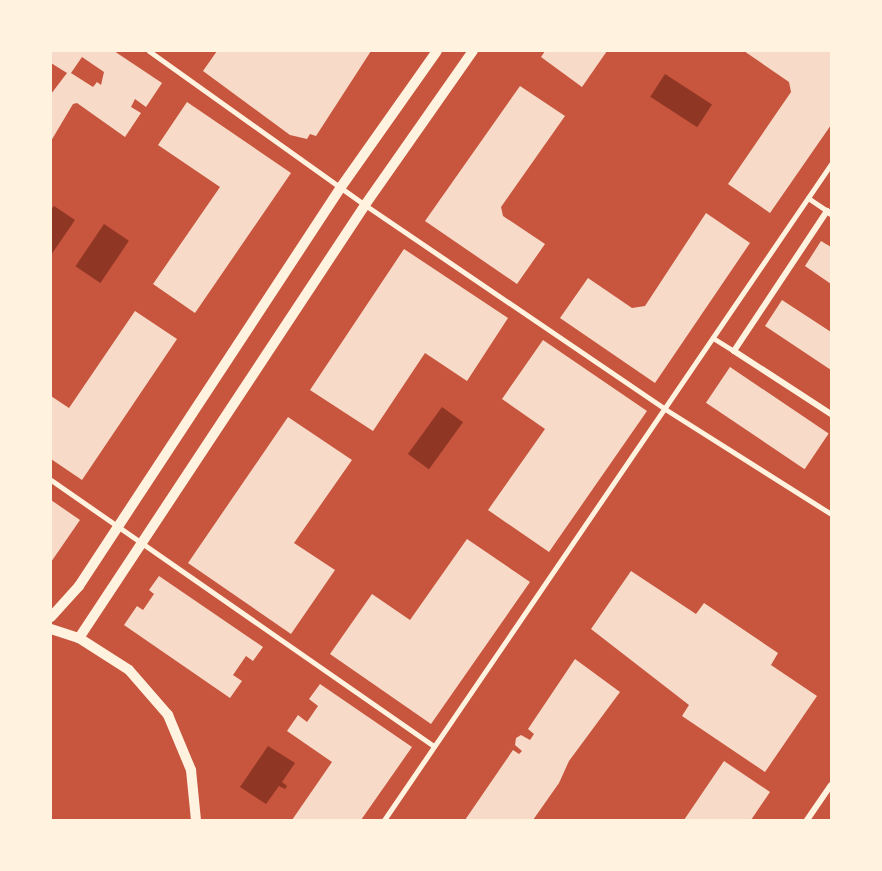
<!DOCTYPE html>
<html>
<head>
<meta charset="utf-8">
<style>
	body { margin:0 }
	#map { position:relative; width:882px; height:871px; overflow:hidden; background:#c8553d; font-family:"Asap Condensed",sans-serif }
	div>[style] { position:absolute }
	.water>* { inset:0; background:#8f3625; transform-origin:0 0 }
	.building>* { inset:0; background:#f7dbc8; transform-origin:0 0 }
	.pedestrian>* { height:5px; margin:-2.5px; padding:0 2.5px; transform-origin:2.5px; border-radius:2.5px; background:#fff3e0 }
	.minor>* { height:6px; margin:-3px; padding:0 3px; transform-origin:3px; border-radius:3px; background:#fff3e0 }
	.tertiary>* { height:10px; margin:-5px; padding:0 5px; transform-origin:5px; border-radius:5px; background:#fff3e0 }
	span { translate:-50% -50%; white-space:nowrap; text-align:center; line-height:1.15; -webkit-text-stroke:4.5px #fff3e0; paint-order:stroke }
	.frame { position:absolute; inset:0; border:52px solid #fff3e0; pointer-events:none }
</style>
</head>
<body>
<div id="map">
	<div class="water">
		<i style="left:665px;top:74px;width:56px;height:27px;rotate:33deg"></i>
		<i style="clip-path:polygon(54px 206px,75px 220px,51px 255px,51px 209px)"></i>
		<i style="left:104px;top:224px;width:30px;height:51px;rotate:34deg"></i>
		<i style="left:442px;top:407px;width:26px;height:58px;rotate:36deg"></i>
		<i style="clip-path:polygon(268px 746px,295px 763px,282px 782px,287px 786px,285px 789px,279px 786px,266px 804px,240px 787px)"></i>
	</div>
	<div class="building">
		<i style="clip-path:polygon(evenodd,51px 51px,114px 51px,162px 83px,146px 107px,135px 99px,131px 107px,141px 113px,125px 137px,77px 103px,73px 104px,51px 141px,51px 94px,67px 73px,51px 63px,51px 51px,82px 57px,104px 72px,101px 85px,97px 82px,93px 87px,71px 73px,82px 57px)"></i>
		<i style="clip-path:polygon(371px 51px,316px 136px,310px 134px,307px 139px,290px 135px,203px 71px,217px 51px)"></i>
		<i style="clip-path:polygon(545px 51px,607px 51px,582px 87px,541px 57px)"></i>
		<i style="clip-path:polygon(744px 51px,831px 51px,831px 125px,770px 213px,728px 184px,791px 92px,789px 82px)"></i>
		<i style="clip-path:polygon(520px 86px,565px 116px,501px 207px,503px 216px,545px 244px,517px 284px,425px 221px)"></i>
		<i style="clip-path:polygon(187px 102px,291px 173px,195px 313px,153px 284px,220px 187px,158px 145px)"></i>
		<i style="clip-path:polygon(706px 213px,750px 243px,655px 383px,560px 318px,588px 278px,632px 308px,645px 306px)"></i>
		<i style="clip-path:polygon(821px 241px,831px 247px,831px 284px,805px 266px)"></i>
		<i style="clip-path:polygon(404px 249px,508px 318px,467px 381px,425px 353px,373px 431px,310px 390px)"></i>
		<i style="clip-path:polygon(782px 300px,831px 332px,831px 370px,765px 326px)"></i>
		<i style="clip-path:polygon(135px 311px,177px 339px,82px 480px,51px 459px,51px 396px,69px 408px)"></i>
		<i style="clip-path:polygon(543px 340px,647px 411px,549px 552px,488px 510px,545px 429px,502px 399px)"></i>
		<i style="left:730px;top:367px;width:119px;height:43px;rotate:34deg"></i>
		<i style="clip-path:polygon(288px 417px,352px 460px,294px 543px,335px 570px,291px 634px,188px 563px)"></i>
		<i style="clip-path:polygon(51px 500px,80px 520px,51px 562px)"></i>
		<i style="clip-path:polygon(467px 539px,530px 582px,431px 724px,330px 654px,372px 594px,410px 620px)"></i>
		<i style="clip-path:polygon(631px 571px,696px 614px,704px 603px,778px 653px,771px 665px,817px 696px,765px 772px,682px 716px,689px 705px,591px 629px)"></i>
		<i style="clip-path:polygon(159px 576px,263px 647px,253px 661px,246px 656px,233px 675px,242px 681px,230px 698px,124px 625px,137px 606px,143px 610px,154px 594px,149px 590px)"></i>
		<i style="clip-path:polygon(575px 659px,620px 692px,569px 761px,559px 783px,533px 820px,465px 820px,513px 750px,519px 754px,522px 751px,515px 745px,516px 738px,521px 735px,530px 740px,534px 734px,528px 729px)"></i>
		<i style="clip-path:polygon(320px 684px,412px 747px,361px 820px,292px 820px,332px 762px,287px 731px,298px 715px,307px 722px,318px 706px,309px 699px)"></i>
		<i style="clip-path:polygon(724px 761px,770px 792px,751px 820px,684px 820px)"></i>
	</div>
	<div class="pedestrian">
		<i style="left:149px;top:51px;width:265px;rotate:35.5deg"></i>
		<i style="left:365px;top:205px;width:363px;rotate:34.2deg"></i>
		<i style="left:665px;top:409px;width:196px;rotate:32.3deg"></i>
		<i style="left:808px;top:198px;width:23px;rotate:34deg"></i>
		<i style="left:713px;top:338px;width:25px;rotate:32deg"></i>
		<i style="left:51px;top:480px;width:466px;rotate:34.8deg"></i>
		<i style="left:384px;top:820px;width:794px;rotate:-55.73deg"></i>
	</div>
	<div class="minor">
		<i style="left:831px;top:214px;width:5px;rotate:-143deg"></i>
		<i style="left:827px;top:211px;width:168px;rotate:123.6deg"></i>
		<i style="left:734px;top:351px;width:116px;rotate:33deg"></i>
		<i style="left:807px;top:820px;width:42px;rotate:-55.6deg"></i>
	</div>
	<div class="tertiary">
		<i style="left:51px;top:617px;width:42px;rotate:-47.9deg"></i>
		<i style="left:79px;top:586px;width:477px;rotate:-56.7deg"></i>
		<i style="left:341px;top:187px;width:166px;rotate:-54.8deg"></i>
		<i style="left:51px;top:629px;width:29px;rotate:18deg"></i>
		<i style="left:79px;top:638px;width:59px;rotate:32.6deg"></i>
		<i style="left:129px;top:670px;width:60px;rotate:49.1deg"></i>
		<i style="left:168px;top:715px;width:60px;rotate:67.3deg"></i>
		<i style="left:191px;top:770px;width:50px;rotate:84.3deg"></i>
		<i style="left:79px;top:638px;width:519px;rotate:-56.55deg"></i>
		<i style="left:365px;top:205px;width:188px;rotate:-55deg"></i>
	</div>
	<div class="frame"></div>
</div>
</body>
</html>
